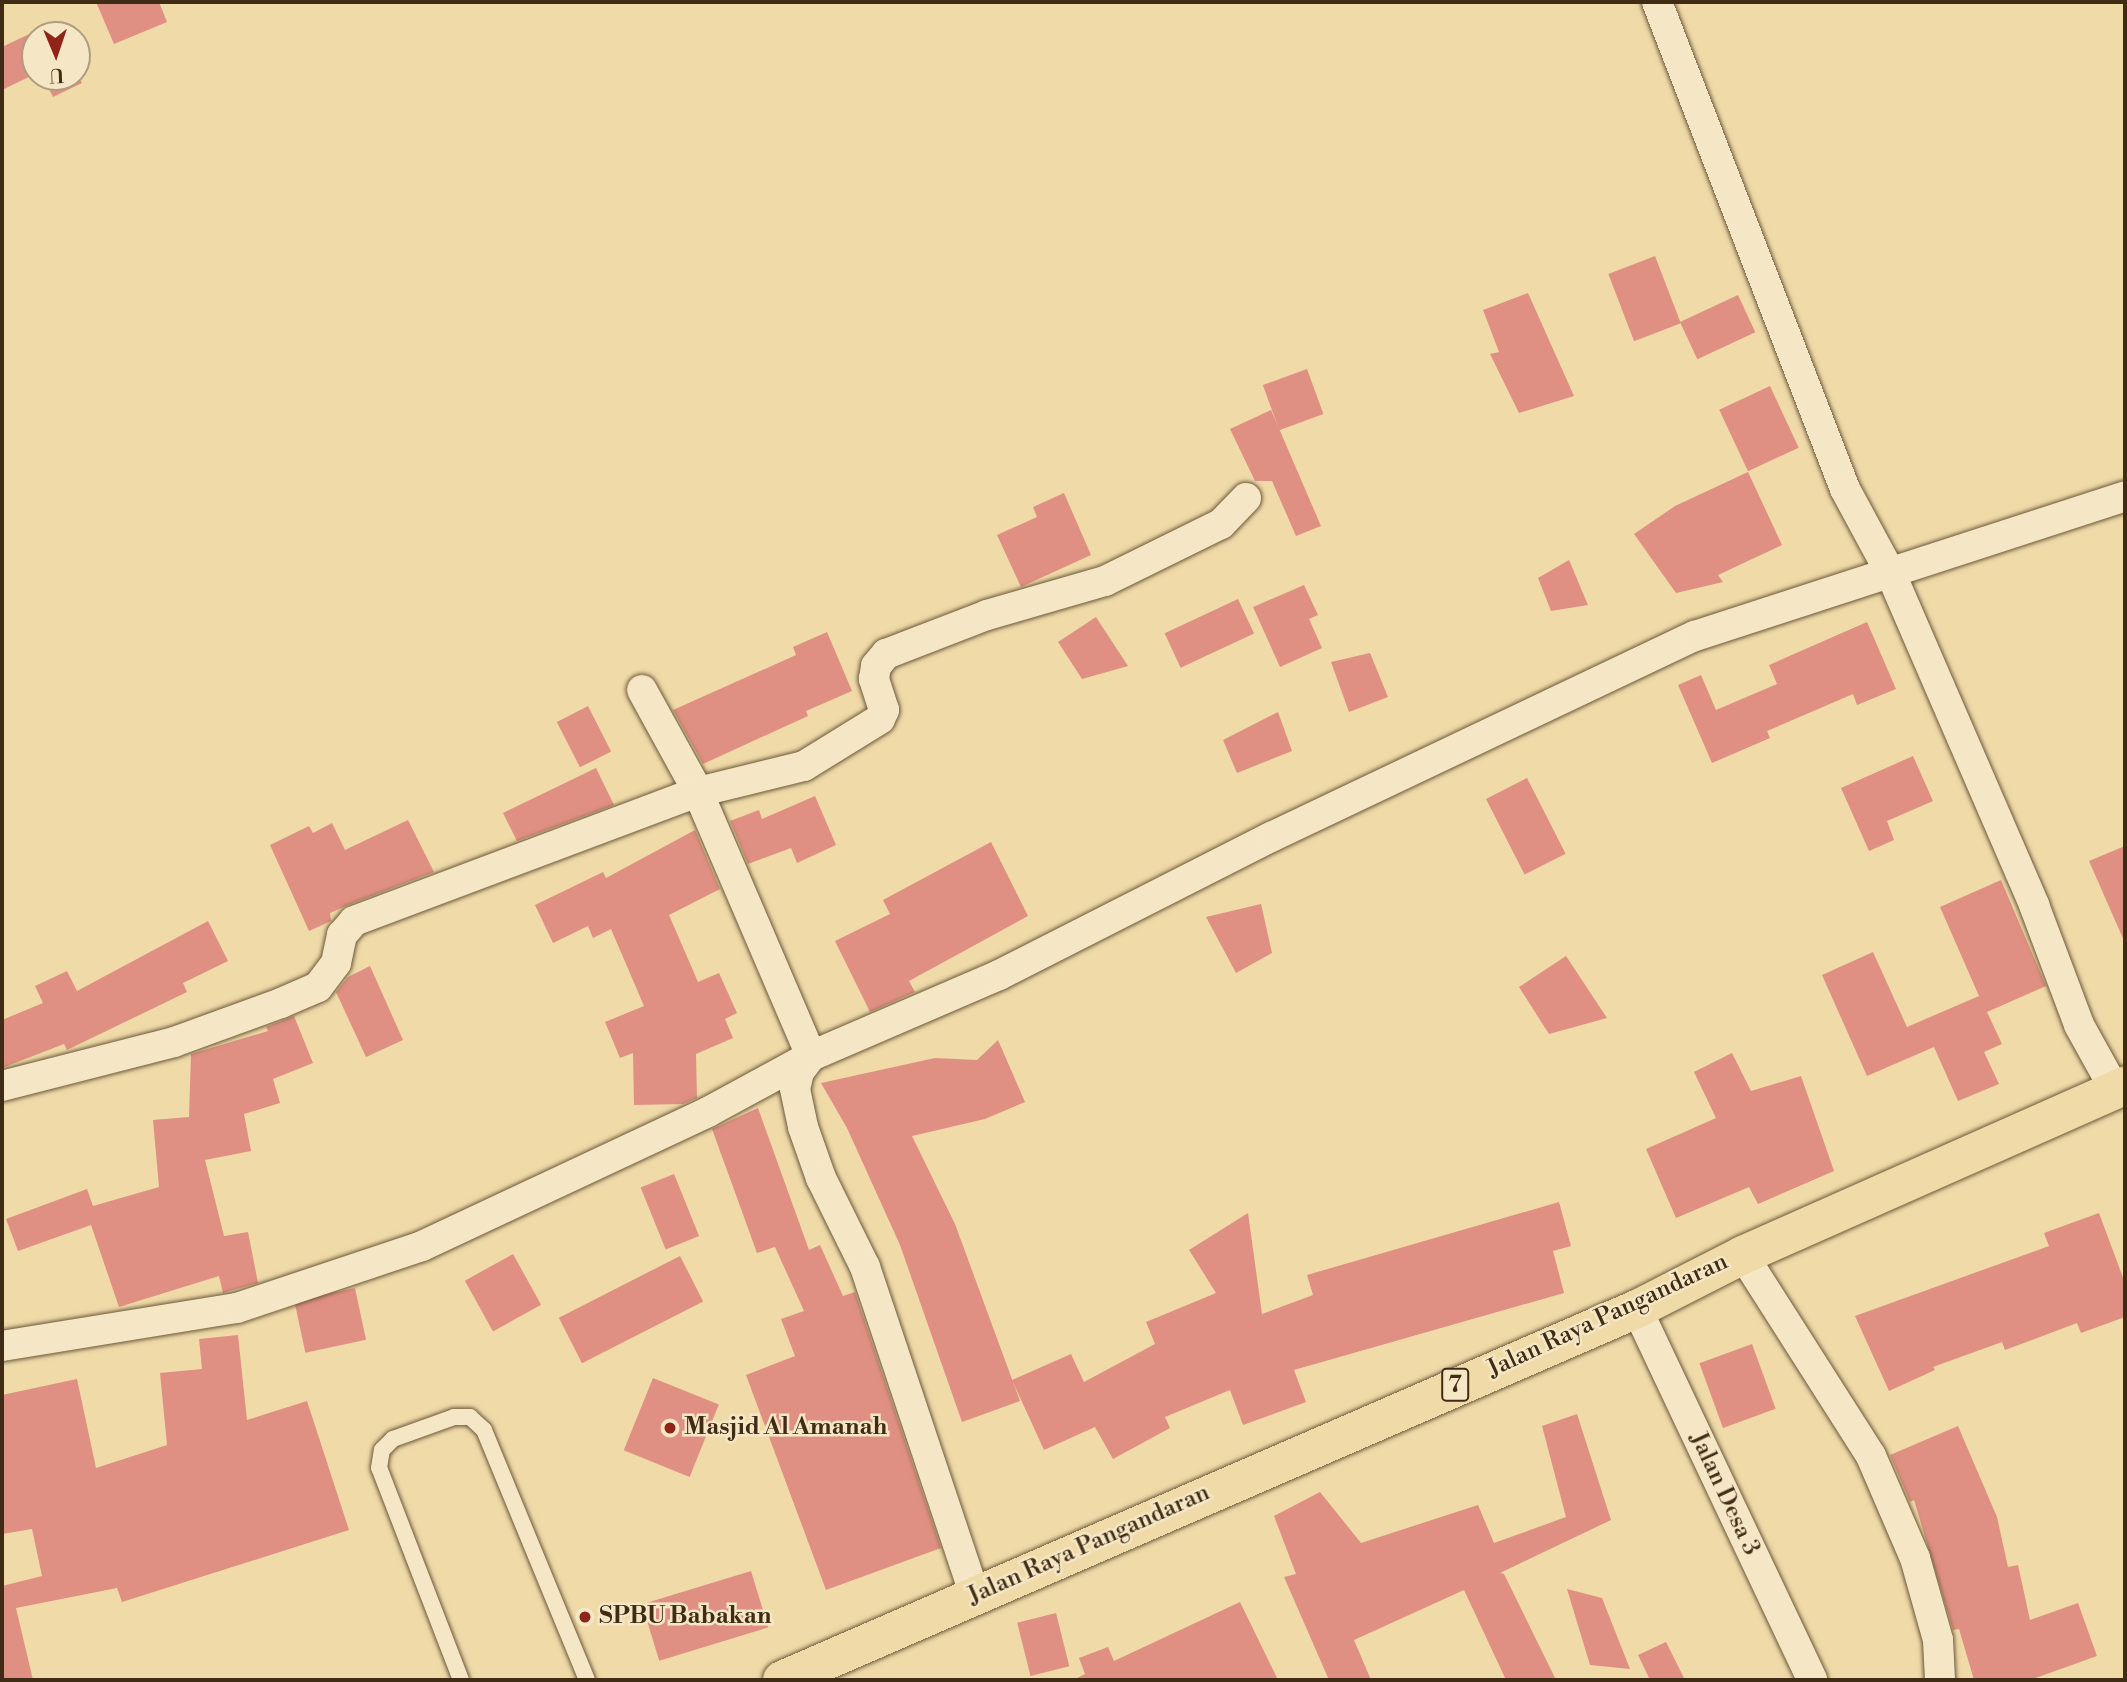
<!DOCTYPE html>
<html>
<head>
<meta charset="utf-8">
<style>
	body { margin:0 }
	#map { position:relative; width:2127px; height:1682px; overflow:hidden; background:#efdaa8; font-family:"Libre Bodoni",serif }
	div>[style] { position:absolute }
	.building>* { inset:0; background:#e09082; transform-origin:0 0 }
	.roads { filter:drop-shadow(0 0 2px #6c583a) drop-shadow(0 0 2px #6c583a) }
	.service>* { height:16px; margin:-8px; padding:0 8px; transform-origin:8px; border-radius:8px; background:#f5e7c6 }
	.minor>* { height:30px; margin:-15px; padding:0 15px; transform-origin:15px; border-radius:15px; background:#f5e7c6 }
	.trunk>* { height:38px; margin:-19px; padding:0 19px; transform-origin:19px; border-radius:19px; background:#efdaa8 }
	.dots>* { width:19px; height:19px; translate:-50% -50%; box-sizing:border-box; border:4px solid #f5e7c6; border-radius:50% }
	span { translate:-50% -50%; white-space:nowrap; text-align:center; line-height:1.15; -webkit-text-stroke:5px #f5e7c6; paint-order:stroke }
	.shield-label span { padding:2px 5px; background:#f5e7c6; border:2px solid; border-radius:5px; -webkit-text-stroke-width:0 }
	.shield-label { font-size:23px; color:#402c15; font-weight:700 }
	.street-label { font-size:24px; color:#402c15 }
	.poi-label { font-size:24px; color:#402c15; font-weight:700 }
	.left { translate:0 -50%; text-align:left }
	.frame { position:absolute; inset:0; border:4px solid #402c15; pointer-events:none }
	.north { position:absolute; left:21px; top:21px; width:70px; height:70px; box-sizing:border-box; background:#f5e7c6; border:2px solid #ad9c7f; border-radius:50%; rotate:178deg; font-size:19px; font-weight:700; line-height:28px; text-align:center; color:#402c15 }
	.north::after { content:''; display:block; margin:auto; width:24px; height:32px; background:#8f2418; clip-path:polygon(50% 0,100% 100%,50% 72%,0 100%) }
</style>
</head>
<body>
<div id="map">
	<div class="building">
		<i style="clip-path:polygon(96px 2px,159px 2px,167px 22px,114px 44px)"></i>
		<i style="clip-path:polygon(44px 27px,54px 27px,58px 35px,35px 35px,35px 74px,2px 90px,2px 47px)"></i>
		<i style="clip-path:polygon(77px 73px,82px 83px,53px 97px,43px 77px,77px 77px)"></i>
		<i style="left:1655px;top:256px;width:72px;height:50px;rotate:69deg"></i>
		<i style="clip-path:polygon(1528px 293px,1574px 396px,1519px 413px,1490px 354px,1499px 352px,1483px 310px)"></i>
		<i style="left:1738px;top:295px;width:41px;height:64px;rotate:65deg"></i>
		<i style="left:1307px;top:369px;width:48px;height:47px;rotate:70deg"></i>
		<i style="left:1770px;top:386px;width:68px;height:56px;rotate:65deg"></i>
		<i style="clip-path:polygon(1271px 410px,1321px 526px,1296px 536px,1272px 481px,1255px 481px,1230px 429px)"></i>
		<i style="clip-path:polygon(1748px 472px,1782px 545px,1718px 575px,1723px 582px,1676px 593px,1634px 534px,1675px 506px)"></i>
		<i style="clip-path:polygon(1064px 493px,1091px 555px,1021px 587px,997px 535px,1037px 517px,1033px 507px)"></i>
		<i style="clip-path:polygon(1569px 560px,1588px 605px,1551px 611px,1538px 578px)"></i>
		<i style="clip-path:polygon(1304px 585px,1318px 615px,1309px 619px,1322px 648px,1280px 667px,1253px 607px)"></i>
		<i style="left:1238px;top:599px;width:38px;height:81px;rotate:65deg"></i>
		<i style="clip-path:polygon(1096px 617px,1128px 666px,1082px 679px,1058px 642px)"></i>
		<i style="clip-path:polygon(1867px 622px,1896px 689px,1857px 705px,1853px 694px,1767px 731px,1770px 738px,1712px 763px,1678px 685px,1701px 675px,1716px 710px,1777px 684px,1769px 665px)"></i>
		<i style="clip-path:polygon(827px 632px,852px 691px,806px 711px,808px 716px,703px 764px,673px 710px,796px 655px,793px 647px)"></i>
		<i style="clip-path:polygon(1370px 653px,1388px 697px,1349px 712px,1331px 662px)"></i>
		<i style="left:588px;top:706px;width:51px;height:35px;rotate:63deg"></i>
		<i style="clip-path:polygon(1278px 712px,1292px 751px,1237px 773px,1223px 740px)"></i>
		<i style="clip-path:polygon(1913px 756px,1933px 801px,1887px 821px,1894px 840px,1869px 851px,1841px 788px)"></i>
		<i style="clip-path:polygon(596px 768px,614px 805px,517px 841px,503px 813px)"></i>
		<i style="left:1527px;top:778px;width:85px;height:46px;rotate:63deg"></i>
		<i style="clip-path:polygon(815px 796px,836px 845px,797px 863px,791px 848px,748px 864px,730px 821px,759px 810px,762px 819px)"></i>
		<i style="clip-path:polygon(408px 820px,434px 872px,348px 905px,330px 913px,331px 921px,309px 931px,270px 845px,309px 826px,313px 833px,332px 823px,345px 850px)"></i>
		<i style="clip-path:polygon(695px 830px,720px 889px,669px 915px,698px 982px,719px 973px,737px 1013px,725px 1019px,733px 1038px,696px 1054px,697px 1098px,683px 1104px,634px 1105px,633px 1053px,620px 1058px,605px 1022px,644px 1006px,611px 929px,593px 938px,588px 926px,553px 943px,535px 905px,603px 872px,606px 878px)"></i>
		<i style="clip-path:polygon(991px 842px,1028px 916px,909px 981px,915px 992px,870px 1012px,835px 941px,890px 914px,883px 900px)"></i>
		<i style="clip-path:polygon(2125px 846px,2125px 943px,2089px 861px)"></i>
		<i style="clip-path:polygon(2001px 880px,2046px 986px,1987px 1012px,2002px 1044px,1984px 1052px,1999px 1084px,1958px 1101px,1934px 1047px,1867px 1076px,1822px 975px,1873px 952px,1907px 1027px,1979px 996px,1940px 907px)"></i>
		<i style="clip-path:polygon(1261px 904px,1272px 953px,1236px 973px,1206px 917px)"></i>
		<i style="clip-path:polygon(208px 921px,228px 961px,183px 983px,187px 992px,67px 1050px,64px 1044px,2px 1068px,2px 1020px,43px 1003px,35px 986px,67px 971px,77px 991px)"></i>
		<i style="clip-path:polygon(1566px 956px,1607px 1018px,1549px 1034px,1519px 987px)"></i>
		<i style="clip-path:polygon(370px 966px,403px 1040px,366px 1057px,336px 992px,348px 977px)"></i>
		<i style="clip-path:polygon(294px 1016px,313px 1063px,273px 1079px,280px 1103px,244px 1114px,251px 1151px,205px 1160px,224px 1236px,248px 1232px,258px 1283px,223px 1293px,219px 1276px,119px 1307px,91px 1225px,18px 1251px,6px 1219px,87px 1189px,93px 1206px,159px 1187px,153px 1120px,189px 1117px,191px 1054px,268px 1031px,266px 1027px)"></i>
		<i style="clip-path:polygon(998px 1040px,1025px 1102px,985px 1119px,912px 1136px,955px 1224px,1020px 1401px,962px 1422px,900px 1245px,847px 1128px,821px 1083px,935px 1058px,977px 1060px)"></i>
		<i style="clip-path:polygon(1732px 1053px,1751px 1091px,1801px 1076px,1834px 1171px,1758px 1204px,1749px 1187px,1676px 1218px,1646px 1149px,1716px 1118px,1694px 1072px)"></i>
		<i style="clip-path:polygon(758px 1108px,809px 1250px,820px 1245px,843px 1296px,855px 1292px,941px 1548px,826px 1590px,746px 1375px,795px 1356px,781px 1319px,804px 1311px,775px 1247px,757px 1253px,712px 1129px)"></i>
		<i style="left:674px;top:1174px;width:67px;height:36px;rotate:68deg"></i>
		<i style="clip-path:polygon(1559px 1202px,1571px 1246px,1553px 1251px,1564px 1293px,1294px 1370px,1306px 1402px,1243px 1425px,1230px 1390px,1165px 1417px,1170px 1428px,1113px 1459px,1095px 1427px,1044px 1450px,1012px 1380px,1071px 1354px,1084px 1382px,1155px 1344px,1146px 1322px,1216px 1293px,1189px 1250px,1248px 1213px,1262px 1314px,1313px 1295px,1307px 1275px)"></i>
		<i style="clip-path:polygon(2099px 1213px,2125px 1283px,2125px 1317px,2081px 1333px,2077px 1323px,2005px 1350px,2002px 1342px,1933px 1367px,1935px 1370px,1889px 1391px,1855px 1316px,2049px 1246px,2044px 1233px)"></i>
		<i style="left:513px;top:1254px;width:58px;height:55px;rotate:61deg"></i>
		<i style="left:680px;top:1256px;width:51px;height:136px;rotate:63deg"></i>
		<i style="left:355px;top:1288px;width:53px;height:62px;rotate:78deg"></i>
		<i style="clip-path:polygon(238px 1335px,247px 1420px,307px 1401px,349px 1530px,122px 1602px,117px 1588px,16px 1608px,33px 1680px,2px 1680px,2px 1586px,42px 1576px,32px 1529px,2px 1534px,2px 1395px,77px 1379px,96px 1468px,167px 1445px,160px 1373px,202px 1369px,199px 1339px)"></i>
		<i style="left:1752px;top:1344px;width:69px;height:56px;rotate:70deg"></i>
		<i style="left:653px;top:1378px;width:71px;height:78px;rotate:22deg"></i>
		<i style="clip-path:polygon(1577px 1414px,1611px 1520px,1500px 1573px,1504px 1574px,1556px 1680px,1506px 1680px,1464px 1590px,1354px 1640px,1371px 1680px,1329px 1680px,1284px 1577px,1296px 1574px,1274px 1516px,1320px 1492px,1361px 1543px,1478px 1505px,1494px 1543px,1566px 1517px,1542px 1426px)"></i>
		<i style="clip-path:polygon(1958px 1426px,1997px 1517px,2008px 1567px,2018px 1565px,2030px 1620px,2078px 1603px,2097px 1656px,2030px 1680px,1974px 1680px,1959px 1629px,1953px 1630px,1914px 1500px,1910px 1502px,1890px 1455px)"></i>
		<i style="left:751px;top:1571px;width:59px;height:114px;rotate:73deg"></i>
		<i style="clip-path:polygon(1567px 1589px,1602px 1598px,1630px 1669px,1590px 1665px)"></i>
		<i style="clip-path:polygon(1240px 1602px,1278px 1680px,1073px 1680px,1085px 1674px,1079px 1658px,1108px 1647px,1114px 1661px)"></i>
		<i style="left:1056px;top:1613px;width:55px;height:40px;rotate:76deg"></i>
		<i style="clip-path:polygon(1666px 1642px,1685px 1680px,1650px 1680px,1638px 1655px)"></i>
	</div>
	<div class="roads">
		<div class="service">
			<i style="left:461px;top:1680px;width:227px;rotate:-111.1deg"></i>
			<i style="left:379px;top:1468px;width:18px;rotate:-81deg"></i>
			<i style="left:382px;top:1450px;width:16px;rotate:-45deg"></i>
			<i style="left:393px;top:1439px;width:65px;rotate:-19.8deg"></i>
			<i style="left:454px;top:1417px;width:16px"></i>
			<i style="left:470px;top:1417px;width:19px;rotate:43deg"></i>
			<i style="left:484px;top:1430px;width:270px;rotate:67.6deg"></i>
		</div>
		<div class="minor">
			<i style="left:1657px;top:2px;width:522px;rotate:68.89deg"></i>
			<i style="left:1845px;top:489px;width:97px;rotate:61.6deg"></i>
			<i style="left:1891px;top:574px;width:361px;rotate:66.6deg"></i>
			<i style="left:2034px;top:905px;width:128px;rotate:69.4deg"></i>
			<i style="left:2079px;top:1025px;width:74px;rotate:61deg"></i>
			<i style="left:642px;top:690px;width:116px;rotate:61.2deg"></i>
			<i style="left:698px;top:792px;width:287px;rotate:66.8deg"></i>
			<i style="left:811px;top:1056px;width:20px;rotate:127deg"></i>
			<i style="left:799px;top:1072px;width:17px;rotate:103deg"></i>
			<i style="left:795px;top:1089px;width:39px;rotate:78deg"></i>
			<i style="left:803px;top:1127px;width:54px;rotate:70.6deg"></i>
			<i style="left:821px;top:1178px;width:99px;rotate:63.7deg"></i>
			<i style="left:865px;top:1267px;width:347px;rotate:71.5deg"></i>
			<i style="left:2px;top:1086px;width:178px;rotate:-14.3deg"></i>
			<i style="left:174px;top:1042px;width:114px;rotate:-20deg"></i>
			<i style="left:281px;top:1003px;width:40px;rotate:-23.4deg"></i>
			<i style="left:318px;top:987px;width:30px;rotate:-53deg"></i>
			<i style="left:336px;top:963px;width:29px;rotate:-78deg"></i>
			<i style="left:342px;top:935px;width:18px;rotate:-49deg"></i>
			<i style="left:354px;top:921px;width:367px;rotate:-20.6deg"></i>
			<i style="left:698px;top:792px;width:109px;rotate:-13.8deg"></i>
			<i style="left:804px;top:766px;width:89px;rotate:-31.7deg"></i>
			<i style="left:880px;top:719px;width:10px;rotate:-66deg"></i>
			<i style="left:884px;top:710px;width:33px;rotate:-108deg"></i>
			<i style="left:874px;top:679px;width:13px;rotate:-81deg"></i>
			<i style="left:876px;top:666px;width:16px;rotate:-50deg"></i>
			<i style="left:886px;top:654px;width:108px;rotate:-21.1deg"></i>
			<i style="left:987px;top:615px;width:123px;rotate:-16.1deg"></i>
			<i style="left:1105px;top:581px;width:129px;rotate:-26.2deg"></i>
			<i style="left:1221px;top:524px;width:36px;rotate:-46deg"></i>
			<i style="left:1743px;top:1255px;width:238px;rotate:57.5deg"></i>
			<i style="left:1871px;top:1456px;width:111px;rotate:66.7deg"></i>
			<i style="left:1915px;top:1558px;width:85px;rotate:74.3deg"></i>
			<i style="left:1938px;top:1640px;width:40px;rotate:87.1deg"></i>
			<i style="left:1637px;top:1309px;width:410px;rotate:64.7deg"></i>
			<i style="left:2px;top:1346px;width:238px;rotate:-9.2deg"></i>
			<i style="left:237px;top:1308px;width:195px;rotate:-18.5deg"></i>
			<i style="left:422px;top:1246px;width:316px;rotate:-25.1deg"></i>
			<i style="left:708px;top:1112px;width:117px;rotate:-28.5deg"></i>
			<i style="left:811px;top:1056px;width:205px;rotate:-23.3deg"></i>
			<i style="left:999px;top:975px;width:305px;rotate:-26.9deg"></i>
			<i style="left:1271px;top:837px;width:469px;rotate:-25.4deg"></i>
			<i style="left:1695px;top:636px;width:452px;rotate:-18deg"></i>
		</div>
		<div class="trunk">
			<i style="left:782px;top:1680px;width:932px;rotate:-23.46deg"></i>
			<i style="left:1637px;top:1309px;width:119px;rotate:-27deg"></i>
			<i style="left:1743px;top:1255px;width:418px;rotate:-23.9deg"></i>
		</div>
	</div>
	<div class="dots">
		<i style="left:670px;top:1428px;background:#8f2418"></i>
		<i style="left:585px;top:1617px;background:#8f2418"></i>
	</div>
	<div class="shield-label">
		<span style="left:1455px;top:1385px">7</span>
	</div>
	<div class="street-label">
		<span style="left:1608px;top:1316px;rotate:-25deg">Jalan Raya Pangandaran</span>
		<span style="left:1724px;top:1494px;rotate:65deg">Jalan Desa 3</span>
		<span style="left:1089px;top:1545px;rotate:-24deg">Jalan Raya Pangandaran</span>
	</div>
	<div class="poi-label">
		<span class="left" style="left:684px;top:1428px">Masjid Al Amanah</span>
		<span class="left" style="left:599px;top:1617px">SPBU Babakan</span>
	</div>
	<div class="frame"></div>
	<div class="north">U</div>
</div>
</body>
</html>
